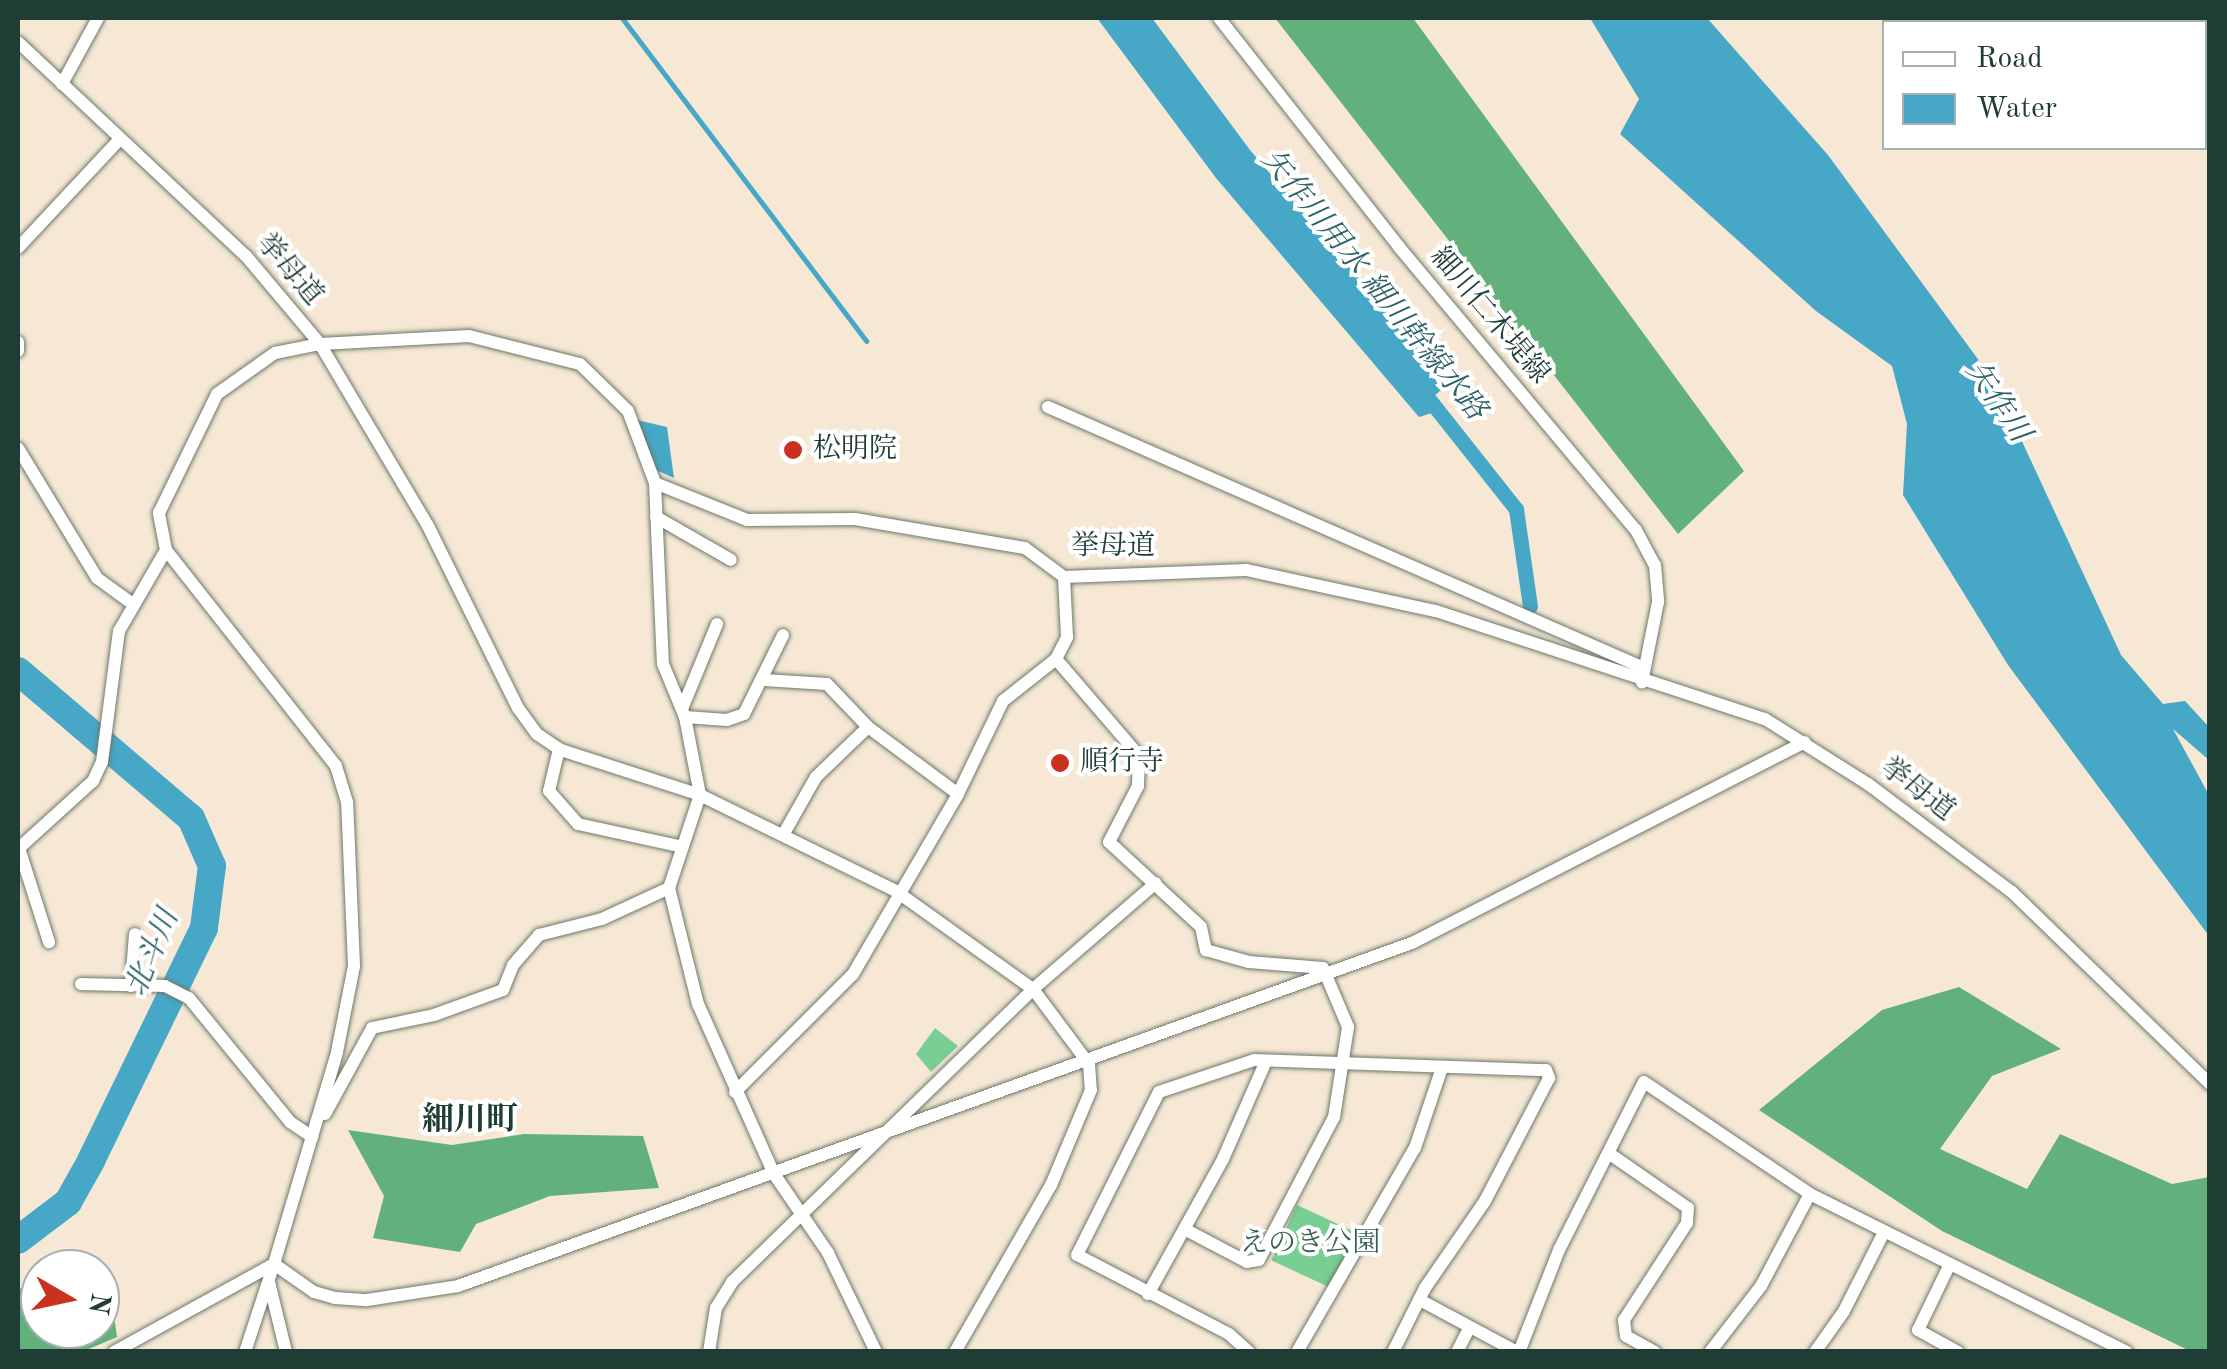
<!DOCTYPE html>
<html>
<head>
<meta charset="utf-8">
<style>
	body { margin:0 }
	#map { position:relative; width:2227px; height:1369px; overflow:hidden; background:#f6e8d4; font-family:"Old Standard TT","Noto Serif JP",serif }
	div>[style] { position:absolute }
	.green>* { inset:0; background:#79ce93; transform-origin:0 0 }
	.forest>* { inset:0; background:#62b17d }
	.water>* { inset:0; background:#46a7c6 }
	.stream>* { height:5px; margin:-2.5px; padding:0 2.5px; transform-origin:2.5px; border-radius:2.5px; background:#46a7c6 }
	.canal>* { height:15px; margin:-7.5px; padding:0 7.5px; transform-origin:7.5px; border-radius:7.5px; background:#46a7c6 }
	.river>* { height:28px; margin:-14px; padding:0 14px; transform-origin:14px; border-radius:14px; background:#46a7c6 }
	.roads { filter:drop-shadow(0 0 2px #6a796c) drop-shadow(0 0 2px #6a796c) }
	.street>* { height:12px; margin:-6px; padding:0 6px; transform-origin:6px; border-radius:6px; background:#fff }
	.dots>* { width:28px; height:28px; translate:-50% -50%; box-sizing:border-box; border:5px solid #fff; border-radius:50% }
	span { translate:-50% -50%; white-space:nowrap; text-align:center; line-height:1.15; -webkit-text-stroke:8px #fff; paint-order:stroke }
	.street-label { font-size:28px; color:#1f3d34 }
	.poi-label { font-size:28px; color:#1f3d34 }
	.left { translate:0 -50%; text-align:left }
	.park-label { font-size:28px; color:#36614c }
	.water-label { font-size:30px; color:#2d6267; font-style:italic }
	.quarter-label { font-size:32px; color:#1f3d34; font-weight:700 }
	.frame { position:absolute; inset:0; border:20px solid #1f3d34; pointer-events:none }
	.legend { position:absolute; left:1882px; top:20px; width:325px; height:130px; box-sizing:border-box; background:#fff; border:2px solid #a5b1ae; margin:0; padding:12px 18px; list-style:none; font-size:30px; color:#1f3d34 }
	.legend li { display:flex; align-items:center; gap:20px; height:50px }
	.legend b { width:50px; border:2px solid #a5b1ae }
	.north { position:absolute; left:20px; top:1249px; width:100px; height:100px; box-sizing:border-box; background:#fff; border:2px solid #a5b1ae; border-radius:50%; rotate:99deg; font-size:28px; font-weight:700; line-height:40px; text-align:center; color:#1f3d34 }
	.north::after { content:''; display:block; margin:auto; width:35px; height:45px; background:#c8321e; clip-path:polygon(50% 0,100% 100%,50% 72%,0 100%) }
</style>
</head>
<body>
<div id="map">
	<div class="green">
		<i style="clip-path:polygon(935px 1028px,958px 1046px,931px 1072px,916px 1054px)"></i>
		<i style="left:1297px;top:1205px;width:70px;height:61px;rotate:25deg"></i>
	</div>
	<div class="forest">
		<i style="clip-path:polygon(1275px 18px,1413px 18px,1744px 471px,1678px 534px)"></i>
		<i style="clip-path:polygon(1959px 987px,2061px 1049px,1992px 1076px,1940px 1149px,2027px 1189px,2060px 1134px,2172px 1184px,2209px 1177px,2209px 1351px,2190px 1351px,1942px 1231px,1759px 1110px,1882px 1010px)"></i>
		<i style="clip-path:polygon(348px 1130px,452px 1145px,524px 1134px,643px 1136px,659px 1188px,550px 1196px,476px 1224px,460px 1252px,373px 1238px,384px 1196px)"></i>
		<i style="clip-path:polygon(40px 1284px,40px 1329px,100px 1329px,100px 1287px,110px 1288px,117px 1337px,84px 1351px,18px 1351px,18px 1289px)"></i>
	</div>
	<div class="water">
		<i style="clip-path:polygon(1097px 18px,1152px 18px,1250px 150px,1448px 384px,1434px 396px,1445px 409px,1419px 417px,1216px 178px)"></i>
		<i style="clip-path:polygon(1590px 18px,1707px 18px,1828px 155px,1994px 381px,2121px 655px,2163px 704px,2185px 701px,2209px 727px,2209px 760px,2173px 729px,2209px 795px,2209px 936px,2008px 665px,1903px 495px,1907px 424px,1892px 366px,1816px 311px,1620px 134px,1639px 99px)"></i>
		<i style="clip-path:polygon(637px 420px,667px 427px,674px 478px,656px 470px)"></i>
	</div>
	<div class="stream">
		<i style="left:622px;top:18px;width:405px;rotate:52.9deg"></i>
	</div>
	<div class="canal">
		<i style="left:1428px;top:398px;width:142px;rotate:51.6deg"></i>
		<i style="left:1516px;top:509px;width:98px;rotate:81.8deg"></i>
	</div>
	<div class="river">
		<i style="left:18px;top:671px;width:227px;rotate:40.4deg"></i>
		<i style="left:191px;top:818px;width:52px;rotate:66.4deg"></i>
		<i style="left:212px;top:866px;width:63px;rotate:97.4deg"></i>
		<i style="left:204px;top:928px;width:259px;rotate:115.9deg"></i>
		<i style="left:91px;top:1161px;width:47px;rotate:119.3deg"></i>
		<i style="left:68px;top:1202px;width:63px;rotate:142.8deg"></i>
	</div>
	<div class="roads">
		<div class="street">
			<i style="left:1219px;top:18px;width:291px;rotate:51.8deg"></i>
			<i style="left:1399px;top:247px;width:369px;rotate:50.1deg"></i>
			<i style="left:1636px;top:530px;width:40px;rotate:62deg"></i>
			<i style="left:1655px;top:565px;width:37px;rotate:85deg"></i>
			<i style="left:1658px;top:602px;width:82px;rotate:101.3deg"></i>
			<i style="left:18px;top:42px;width:313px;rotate:43.2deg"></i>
			<i style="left:246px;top:256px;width:115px;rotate:49.9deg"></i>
			<i style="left:320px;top:344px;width:212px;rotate:59.3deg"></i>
			<i style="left:428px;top:526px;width:203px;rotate:63.7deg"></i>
			<i style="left:518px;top:708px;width:32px;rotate:54deg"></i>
			<i style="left:537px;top:734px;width:29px;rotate:34deg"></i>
			<i style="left:561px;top:750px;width:146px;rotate:17.9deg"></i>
			<i style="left:700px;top:795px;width:218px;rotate:26.1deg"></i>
			<i style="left:896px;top:891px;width:168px;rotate:35.6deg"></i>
			<i style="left:1033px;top:989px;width:94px;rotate:53.3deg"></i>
			<i style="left:1089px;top:1064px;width:26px;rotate:86deg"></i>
			<i style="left:1091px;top:1090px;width:103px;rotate:112.8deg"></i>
			<i style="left:1051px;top:1185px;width:193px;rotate:119.9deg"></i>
			<i style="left:62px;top:84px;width:75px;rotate:-61.4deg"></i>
			<i style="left:18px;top:248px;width:149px;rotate:-46.9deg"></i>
			<i style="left:18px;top:342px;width:9px;rotate:90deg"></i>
			<i style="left:1048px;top:407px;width:651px;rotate:23.65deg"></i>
			<i style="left:18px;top:448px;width:152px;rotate:58.7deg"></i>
			<i style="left:97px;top:578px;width:41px;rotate:36deg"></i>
			<i style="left:655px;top:483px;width:99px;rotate:21.9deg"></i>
			<i style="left:747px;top:520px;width:108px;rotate:-0.5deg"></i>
			<i style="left:855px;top:519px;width:172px;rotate:9.7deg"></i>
			<i style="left:1025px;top:548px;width:49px;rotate:36.6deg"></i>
			<i style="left:1064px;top:577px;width:182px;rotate:-2.2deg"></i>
			<i style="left:1246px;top:570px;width:194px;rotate:12.2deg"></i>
			<i style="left:1436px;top:611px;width:346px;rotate:18.2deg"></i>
			<i style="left:1765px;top:719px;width:122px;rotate:32.3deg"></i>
			<i style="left:1868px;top:784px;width:180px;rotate:36.9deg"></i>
			<i style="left:2012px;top:892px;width:276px;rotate:44.1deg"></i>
			<i style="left:656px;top:517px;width:86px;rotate:29.8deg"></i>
			<i style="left:1056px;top:659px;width:128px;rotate:49.4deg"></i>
			<i style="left:1139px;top:756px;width:30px;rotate:92deg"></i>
			<i style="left:1138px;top:786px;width:63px;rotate:117.4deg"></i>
			<i style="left:1109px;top:842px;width:125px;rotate:42.7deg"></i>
			<i style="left:1201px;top:927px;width:24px;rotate:78deg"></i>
			<i style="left:1206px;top:950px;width:45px;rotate:15.6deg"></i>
			<i style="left:1249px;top:962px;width:74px;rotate:4.6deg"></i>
			<i style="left:1323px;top:968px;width:64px;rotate:67deg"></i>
			<i style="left:1348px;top:1027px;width:91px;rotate:98.8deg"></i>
			<i style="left:1334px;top:1117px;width:161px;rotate:117.7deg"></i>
			<i style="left:1259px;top:1260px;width:12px;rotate:171deg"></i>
			<i style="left:1247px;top:1262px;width:69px;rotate:-152.3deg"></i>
			<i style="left:764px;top:680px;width:63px;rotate:3.6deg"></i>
			<i style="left:827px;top:684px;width:59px;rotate:46.4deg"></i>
			<i style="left:868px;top:727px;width:112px;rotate:36.7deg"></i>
			<i style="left:682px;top:709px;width:92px;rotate:-67.6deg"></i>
			<i style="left:685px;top:717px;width:42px;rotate:4.1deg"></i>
			<i style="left:727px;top:720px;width:18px;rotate:-19deg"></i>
			<i style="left:744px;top:714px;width:88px;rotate:-63.7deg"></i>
			<i style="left:559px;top:749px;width:43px;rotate:103.4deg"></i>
			<i style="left:549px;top:791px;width:44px;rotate:48.7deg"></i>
			<i style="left:578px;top:824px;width:107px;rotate:12.4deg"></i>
			<i style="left:783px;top:835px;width:67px;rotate:-60.4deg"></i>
			<i style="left:816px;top:777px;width:72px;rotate:-43.9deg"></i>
			<i style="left:19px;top:848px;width:99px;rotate:72.3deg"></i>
			<i style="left:18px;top:849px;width:101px;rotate:-42.2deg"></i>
			<i style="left:93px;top:781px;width:21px;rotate:-65deg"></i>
			<i style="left:102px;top:762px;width:132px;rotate:-82.6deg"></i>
			<i style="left:119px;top:631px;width:94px;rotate:-59.9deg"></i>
			<i style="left:81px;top:984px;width:84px;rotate:1.4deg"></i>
			<i style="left:165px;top:986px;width:27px;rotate:27deg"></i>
			<i style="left:189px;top:998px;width:160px;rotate:50.8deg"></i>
			<i style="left:290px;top:1122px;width:27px;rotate:34deg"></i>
			<i style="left:131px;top:986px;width:52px;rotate:-85.6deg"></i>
			<i style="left:735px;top:1092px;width:167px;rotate:-45deg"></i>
			<i style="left:853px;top:974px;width:208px;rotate:-59.7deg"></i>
			<i style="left:958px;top:794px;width:103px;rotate:-64.2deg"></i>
			<i style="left:1003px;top:701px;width:68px;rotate:-38.4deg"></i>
			<i style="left:1056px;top:659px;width:25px;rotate:-63deg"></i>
			<i style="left:1067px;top:637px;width:60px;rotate:-92.9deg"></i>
			<i style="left:325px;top:1114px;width:98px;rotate:-61.3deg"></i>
			<i style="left:372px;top:1028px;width:63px;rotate:-11.8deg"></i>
			<i style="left:434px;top:1015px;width:73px;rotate:-19.9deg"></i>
			<i style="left:503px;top:990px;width:27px;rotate:-68deg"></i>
			<i style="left:513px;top:965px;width:40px;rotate:-49deg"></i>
			<i style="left:539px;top:935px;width:65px;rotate:-14.3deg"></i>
			<i style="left:602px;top:919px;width:74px;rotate:-24.8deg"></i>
			<i style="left:1610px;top:1154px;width:95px;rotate:34.7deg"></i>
			<i style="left:1688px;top:1208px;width:15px;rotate:94deg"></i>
			<i style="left:1687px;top:1223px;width:116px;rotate:123deg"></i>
			<i style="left:1624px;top:1320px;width:16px;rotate:83deg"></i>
			<i style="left:1626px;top:1336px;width:33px;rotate:29deg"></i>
			<i style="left:1949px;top:1266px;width:71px;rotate:115.8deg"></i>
			<i style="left:1918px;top:1330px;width:46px;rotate:28.8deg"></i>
			<i style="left:269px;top:1282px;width:72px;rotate:76.3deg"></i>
			<i style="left:1148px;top:1294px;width:154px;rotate:-60.9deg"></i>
			<i style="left:1223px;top:1159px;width:107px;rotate:-66.3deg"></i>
			<i style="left:1420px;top:1300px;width:110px;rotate:28.2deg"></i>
			<i style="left:114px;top:1352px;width:183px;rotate:-28.8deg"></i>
			<i style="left:274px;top:1264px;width:221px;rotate:-73.4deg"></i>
			<i style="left:337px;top:1052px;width:88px;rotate:-78.8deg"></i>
			<i style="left:354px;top:966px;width:164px;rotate:-92.4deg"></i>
			<i style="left:347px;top:802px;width:38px;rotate:-107deg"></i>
			<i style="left:336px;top:766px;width:275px;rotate:-128.2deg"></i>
			<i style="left:166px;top:550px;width:38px;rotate:-101deg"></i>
			<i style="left:159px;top:513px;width:132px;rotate:-64deg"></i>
			<i style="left:217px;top:394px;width:71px;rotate:-35.3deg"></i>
			<i style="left:275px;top:353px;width:46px;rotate:-11.3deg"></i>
			<i style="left:320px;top:344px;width:149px;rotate:-3.1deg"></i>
			<i style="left:469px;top:336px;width:114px;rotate:14.2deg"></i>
			<i style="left:580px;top:364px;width:67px;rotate:44.4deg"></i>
			<i style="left:628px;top:411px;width:77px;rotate:69.4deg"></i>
			<i style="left:655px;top:483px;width:181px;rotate:87.5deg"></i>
			<i style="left:663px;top:664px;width:57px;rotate:67.5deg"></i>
			<i style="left:685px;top:717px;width:79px;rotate:79.1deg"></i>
			<i style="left:700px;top:795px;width:98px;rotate:108.4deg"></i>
			<i style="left:669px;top:888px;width:120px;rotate:76deg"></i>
			<i style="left:698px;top:1004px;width:186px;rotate:65.9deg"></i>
			<i style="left:774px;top:1174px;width:96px;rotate:55.6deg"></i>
			<i style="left:828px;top:1253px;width:110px;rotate:64.1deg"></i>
			<i style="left:245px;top:1352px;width:93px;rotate:-71.8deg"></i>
			<i style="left:274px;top:1264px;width:49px;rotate:35deg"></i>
			<i style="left:314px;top:1292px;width:22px;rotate:16deg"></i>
			<i style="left:335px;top:1298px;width:32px;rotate:4deg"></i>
			<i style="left:367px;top:1300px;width:92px;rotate:-8.7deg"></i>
			<i style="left:458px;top:1286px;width:1014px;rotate:-19.78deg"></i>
			<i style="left:1412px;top:943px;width:441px;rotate:-27.1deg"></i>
			<i style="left:709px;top:1352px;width:45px;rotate:-81deg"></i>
			<i style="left:716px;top:1308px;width:31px;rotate:-58deg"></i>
			<i style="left:732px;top:1282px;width:420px;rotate:-44.2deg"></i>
			<i style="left:1033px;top:989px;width:162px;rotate:-40.8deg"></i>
			<i style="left:1249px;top:1352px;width:27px;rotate:-138deg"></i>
			<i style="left:1229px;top:1334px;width:171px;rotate:-152.5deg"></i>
			<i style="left:1077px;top:1255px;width:182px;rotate:-63.3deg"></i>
			<i style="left:1159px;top:1092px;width:100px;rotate:-18.6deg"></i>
			<i style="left:1254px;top:1060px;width:292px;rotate:2deg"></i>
			<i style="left:1546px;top:1070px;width:9px;rotate:69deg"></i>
			<i style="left:1549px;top:1078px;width:139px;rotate:117.5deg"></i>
			<i style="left:1485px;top:1201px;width:106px;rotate:124.6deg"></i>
			<i style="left:1425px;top:1288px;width:72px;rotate:116.6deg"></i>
			<i style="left:1297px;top:1352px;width:236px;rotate:-60deg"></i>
			<i style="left:1415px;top:1148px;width:84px;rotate:-71.4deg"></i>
			<i style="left:1457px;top:1352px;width:27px;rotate:-63deg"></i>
			<i style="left:1519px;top:1352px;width:110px;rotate:-68.6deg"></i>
			<i style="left:1559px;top:1250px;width:188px;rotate:-63.2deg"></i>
			<i style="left:1644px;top:1082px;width:200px;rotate:34deg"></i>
			<i style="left:1810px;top:1194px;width:354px;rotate:26.5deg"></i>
			<i style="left:1710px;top:1352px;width:83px;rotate:-52.3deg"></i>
			<i style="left:1761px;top:1286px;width:104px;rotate:-62deg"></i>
			<i style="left:1815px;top:1352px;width:50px;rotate:-54.7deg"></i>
			<i style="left:1844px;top:1311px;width:89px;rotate:-63.1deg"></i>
		</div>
	</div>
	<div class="dots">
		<i style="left:793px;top:450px;background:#c8321e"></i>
		<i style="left:1060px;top:763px;background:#c8321e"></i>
	</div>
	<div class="street-label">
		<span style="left:289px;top:270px;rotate:49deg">挙母道</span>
		<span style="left:1489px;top:316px;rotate:50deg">細川仁木堤線</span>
		<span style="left:1113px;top:547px">挙母道</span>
		<span style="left:1917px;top:790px;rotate:37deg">挙母道</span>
	</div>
	<div class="poi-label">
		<span class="left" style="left:813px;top:450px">松明院</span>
		<span class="left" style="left:1080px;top:763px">順行寺</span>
	</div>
	<div class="park-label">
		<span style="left:1310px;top:1244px">えのき公園</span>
	</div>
	<div class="water-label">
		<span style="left:1373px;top:285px;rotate:51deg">矢作川用水 細川幹線水路</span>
		<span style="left:1997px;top:402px;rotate:56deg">矢作川</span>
		<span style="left:153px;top:953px;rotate:-67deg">北斗川</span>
	</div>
	<div class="quarter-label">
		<span style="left:470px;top:1121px">細川町</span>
	</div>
	<div class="frame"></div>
	<ul class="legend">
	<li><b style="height:12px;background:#fff"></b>Road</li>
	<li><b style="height:28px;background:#46a7c6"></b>Water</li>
	</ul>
	<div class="north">N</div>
</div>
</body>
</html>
